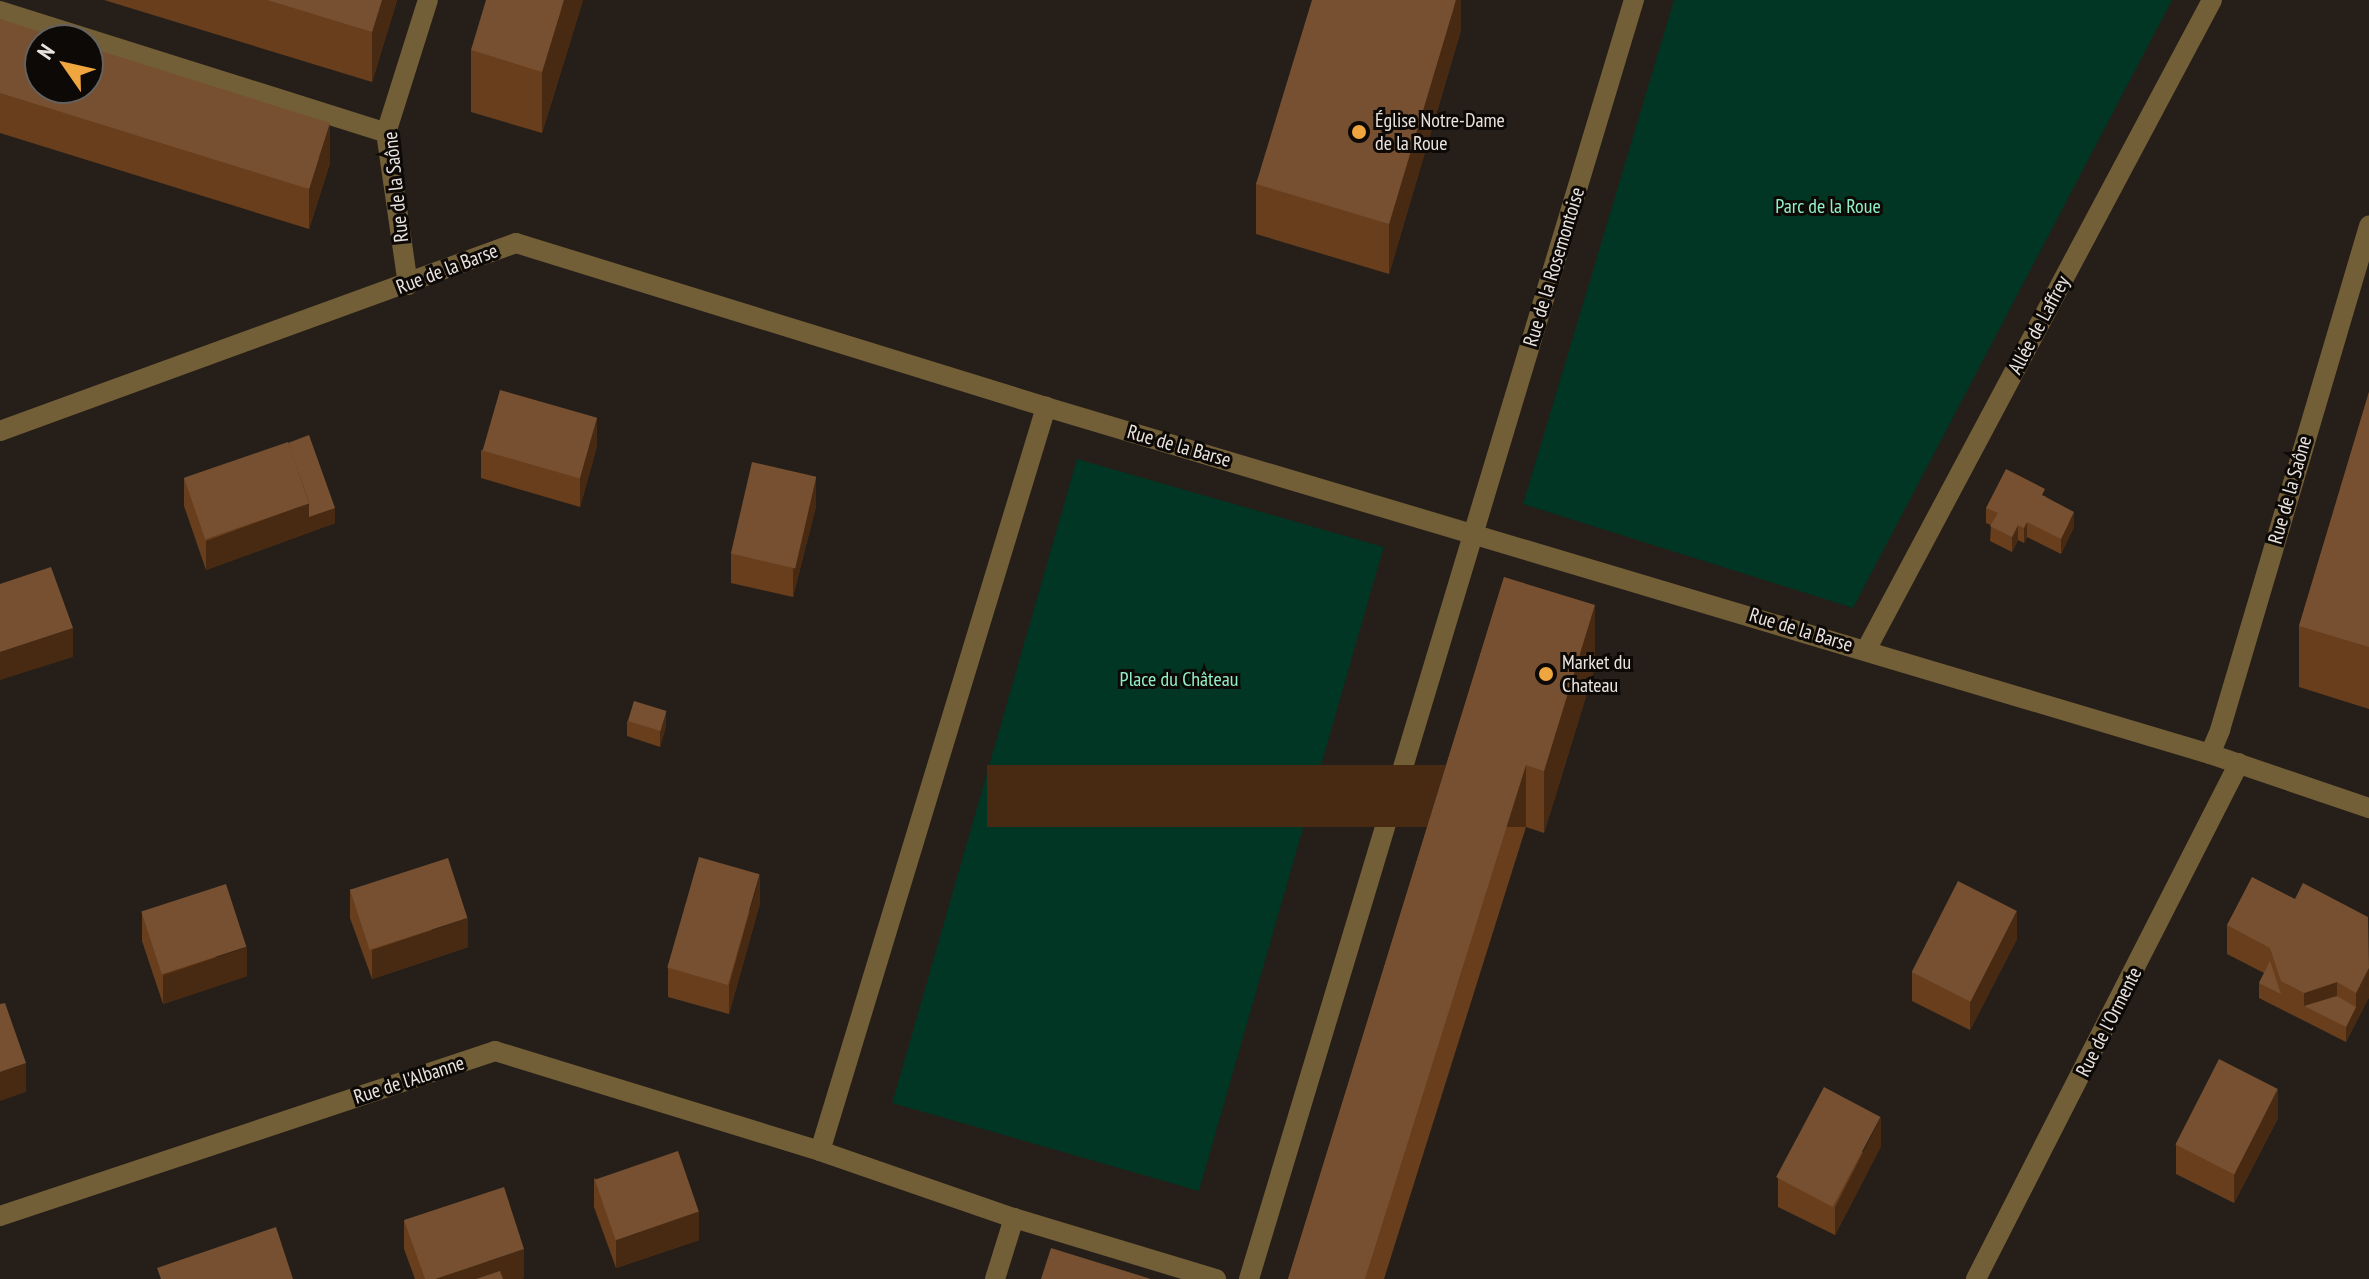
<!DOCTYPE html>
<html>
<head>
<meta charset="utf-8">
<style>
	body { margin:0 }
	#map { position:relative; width:2369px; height:1279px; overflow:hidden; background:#261f19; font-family:"PT Sans Narrow",sans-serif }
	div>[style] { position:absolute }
	.green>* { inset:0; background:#003623; transform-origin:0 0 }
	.street>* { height:20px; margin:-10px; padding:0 10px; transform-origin:10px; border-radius:10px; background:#735f37 }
	.wall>* { inset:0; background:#683e1c }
	.shaded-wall>* { inset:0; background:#482a12; transform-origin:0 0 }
	.building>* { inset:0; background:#765031; transform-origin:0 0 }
	.dots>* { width:22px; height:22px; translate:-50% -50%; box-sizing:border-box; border:4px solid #0d0907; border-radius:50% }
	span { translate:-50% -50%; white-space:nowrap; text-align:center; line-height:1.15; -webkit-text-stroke:6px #0d0907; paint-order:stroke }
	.poi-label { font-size:20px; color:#eae4e0 }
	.left { translate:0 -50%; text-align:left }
	.street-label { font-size:20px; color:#eae4e0 }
	.park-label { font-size:20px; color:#91f0c5 }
	.north { position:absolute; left:24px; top:24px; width:80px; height:80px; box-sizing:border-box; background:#0d0907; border:2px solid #65615e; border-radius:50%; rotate:304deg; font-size:22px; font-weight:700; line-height:32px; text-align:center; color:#eae4e0 }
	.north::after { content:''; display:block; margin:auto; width:28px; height:36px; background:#f0a63e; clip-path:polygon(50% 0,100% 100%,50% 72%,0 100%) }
</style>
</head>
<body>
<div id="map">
	<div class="green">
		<i style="clip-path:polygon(1674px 0,2172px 0,1853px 608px,1523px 504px)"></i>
		<i style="left:1077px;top:459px;width:319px;height:670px;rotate:16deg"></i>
	</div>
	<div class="street">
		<i style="left:0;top:11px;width:405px;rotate:17.5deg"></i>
		<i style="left:408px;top:285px;width:154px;rotate:-98.2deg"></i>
		<i style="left:386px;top:133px;width:139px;rotate:-72.5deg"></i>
		<i style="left:0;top:431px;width:549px;rotate:-20.02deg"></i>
		<i style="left:516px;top:243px;width:555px;rotate:17.19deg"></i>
		<i style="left:1046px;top:407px;width:1215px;rotate:16.6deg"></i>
		<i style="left:2210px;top:754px;width:168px;rotate:18.8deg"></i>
		<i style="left:1866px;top:650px;width:736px;rotate:-61.97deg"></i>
		<i style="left:2210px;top:754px;width:26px;rotate:-67deg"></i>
		<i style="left:2220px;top:730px;width:526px;rotate:-73.53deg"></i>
		<i style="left:820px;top:1151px;width:778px;rotate:-73.1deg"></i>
		<i style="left:0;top:1216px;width:522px;rotate:-18.43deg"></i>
		<i style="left:495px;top:1051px;width:340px;rotate:17.1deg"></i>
		<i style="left:820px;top:1151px;width:205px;rotate:19.1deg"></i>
		<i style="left:1014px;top:1218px;width:211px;rotate:16.8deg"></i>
		<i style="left:995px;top:1279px;width:64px;rotate:-72.7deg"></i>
		<i style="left:1249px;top:1279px;width:1336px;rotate:-73.25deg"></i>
		<i style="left:1976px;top:1279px;width:579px;rotate:-62.99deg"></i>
	</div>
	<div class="wall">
		<i style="clip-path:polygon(104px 0,397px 0,372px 82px)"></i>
		<i style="clip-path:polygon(583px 0,542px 133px,471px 112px,471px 50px)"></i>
		<i style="clip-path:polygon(1461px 0,1461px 30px,1389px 274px,1256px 234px,1256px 184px)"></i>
		<i style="clip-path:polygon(0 19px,330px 163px,309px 229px,0 133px)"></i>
		<i style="clip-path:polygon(2369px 392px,2369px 709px,2299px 687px,2299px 626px)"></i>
		<i style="clip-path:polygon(597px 446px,580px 507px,481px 478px,481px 450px)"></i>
		<i style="clip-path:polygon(184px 478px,335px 523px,206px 570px,184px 506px)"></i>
		<i style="clip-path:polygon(2045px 496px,2074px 527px,2061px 554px,2027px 537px,2024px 543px,2018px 540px,2012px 552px,1990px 541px,1991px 525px,1986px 523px,1986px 508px)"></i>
		<i style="clip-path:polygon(816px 506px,793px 597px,731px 583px,731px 554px)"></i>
		<i style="clip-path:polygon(1504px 577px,1595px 667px,1544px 833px,1526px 827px,1384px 1279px,1288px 1279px)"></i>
		<i style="clip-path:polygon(627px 721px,666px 726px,660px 747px,627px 736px)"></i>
		<i style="clip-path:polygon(350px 889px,468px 947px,372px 979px,350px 918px)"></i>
		<i style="clip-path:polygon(2295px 899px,2369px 997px,2346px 1042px,2259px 998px,2259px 983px,2264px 973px,2227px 954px,2227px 925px)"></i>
		<i style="clip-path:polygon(760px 903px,729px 1014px,668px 997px,668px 968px)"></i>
		<i style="clip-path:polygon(142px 912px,247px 976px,163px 1004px,142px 941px)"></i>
		<i style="clip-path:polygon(2017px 939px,1970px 1030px,1912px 1001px,1912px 972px)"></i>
		<i style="clip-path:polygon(2278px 1118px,2234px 1203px,2176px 1174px,2176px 1145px)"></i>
		<i style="clip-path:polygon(1881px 1146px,1835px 1235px,1778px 1207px,1778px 1178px)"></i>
		<i style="clip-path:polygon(594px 1178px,699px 1240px,616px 1268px,594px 1207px)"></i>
		<i style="clip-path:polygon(404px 1220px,524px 1278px,520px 1279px,415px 1279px,404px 1249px)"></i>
	</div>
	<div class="shaded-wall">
		<i style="clip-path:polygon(382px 0,397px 0,372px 82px,372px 32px)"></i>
		<i style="clip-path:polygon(564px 0,583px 0,542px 133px,542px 72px)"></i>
		<i style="clip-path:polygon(1456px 0,1461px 0,1461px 30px,1389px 274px,1389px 224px)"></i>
		<i style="clip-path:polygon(330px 123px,330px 163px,309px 229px,309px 189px)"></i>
		<i style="clip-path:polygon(597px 417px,597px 446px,580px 507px,580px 478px)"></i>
		<i style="clip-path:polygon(816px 477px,816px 506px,793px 597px,793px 569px)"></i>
		<i style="clip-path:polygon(309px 503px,335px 508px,335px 523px,206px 570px,206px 541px)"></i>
		<i style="clip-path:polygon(2074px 512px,2074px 527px,2061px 554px,2061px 539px)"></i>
		<i style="clip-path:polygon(2027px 522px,2027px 537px,2024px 543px,2024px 528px)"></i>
		<i style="clip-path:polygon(2018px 525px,2018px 540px,2012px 552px,2012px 537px)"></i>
		<i style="clip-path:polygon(1595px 605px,1595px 667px,1544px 833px,1544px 771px)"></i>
		<i style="clip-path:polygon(73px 628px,73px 657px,0 680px,0 652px)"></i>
		<i style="clip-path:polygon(666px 711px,666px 726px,660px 747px,660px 732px)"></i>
		<i style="left:1526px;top:765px;width:62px;height:539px;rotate:90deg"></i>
		<i style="clip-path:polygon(760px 874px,760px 903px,729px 1014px,729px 985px)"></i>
		<i style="clip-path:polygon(2017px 911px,2017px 939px,1970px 1030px,1970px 1001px)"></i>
		<i style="clip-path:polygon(468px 918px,468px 947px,372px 979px,372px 950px)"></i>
		<i style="clip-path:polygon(247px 947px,247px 976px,163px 1004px,163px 975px)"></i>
		<i style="clip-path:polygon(2369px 968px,2369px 997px,2346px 1042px,2346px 1027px,2356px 1007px,2356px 993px)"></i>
		<i style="clip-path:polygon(2337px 982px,2337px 1011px,2304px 1006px,2304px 993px)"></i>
		<i style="clip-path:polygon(26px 1063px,26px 1092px,0 1101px,0 1072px)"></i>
		<i style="clip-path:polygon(2278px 1089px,2278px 1118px,2234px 1203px,2234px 1174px)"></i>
		<i style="clip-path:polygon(1881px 1117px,1881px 1146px,1835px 1235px,1835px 1207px)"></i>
		<i style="clip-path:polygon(699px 1211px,699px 1240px,616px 1268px,616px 1239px)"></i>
		<i style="clip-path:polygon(524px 1249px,524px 1278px,520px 1279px,435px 1279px)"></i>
	</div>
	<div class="building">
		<i style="clip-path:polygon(267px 0,382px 0,372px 32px)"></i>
		<i style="clip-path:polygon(486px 0,564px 0,542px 72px,471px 50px)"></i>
		<i style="clip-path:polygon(1312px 0,1456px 0,1389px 224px,1256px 184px)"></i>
		<i style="clip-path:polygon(0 19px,66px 40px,40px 40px,40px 88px,88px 88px,88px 47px,330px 123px,309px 189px,0 93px)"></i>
		<i style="left:500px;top:390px;width:101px;height:63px;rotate:16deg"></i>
		<i style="clip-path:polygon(2369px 392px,2369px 647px,2299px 626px)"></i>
		<i style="clip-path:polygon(309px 435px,335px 508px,309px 517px,309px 503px,288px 443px)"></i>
		<i style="left:288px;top:442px;width:65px;height:110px;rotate:71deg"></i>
		<i style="left:752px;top:462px;width:66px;height:94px;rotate:13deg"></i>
		<i style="clip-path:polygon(2006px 469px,2045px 489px,2042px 495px,2074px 512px,2061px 539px,2027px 522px,2024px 528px,2018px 525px,2012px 537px,1990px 526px,1998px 513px,1986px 508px)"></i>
		<i style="clip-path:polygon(51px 567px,73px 628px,0 652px,0 584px)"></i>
		<i style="clip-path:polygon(1504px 577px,1595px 605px,1544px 771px,1526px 765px,1365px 1279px,1288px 1279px)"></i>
		<i style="left:634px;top:701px;width:34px;height:21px;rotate:17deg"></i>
		<i style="left:699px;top:857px;width:63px;height:115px;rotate:16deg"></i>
		<i style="left:448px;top:858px;width:63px;height:103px;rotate:72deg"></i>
		<i style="clip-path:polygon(2252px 877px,2295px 899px,2303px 883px,2368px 917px,2369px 968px,2356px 993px,2337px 982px,2304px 993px,2281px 981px,2270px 948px,2227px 925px)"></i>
		<i style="left:1958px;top:881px;width:66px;height:102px;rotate:27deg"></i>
		<i style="left:226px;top:884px;width:66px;height:89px;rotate:72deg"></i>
		<i style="clip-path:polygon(2270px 961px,2281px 994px,2259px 983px)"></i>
		<i style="clip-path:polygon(2337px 996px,2356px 1007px,2346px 1027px,2304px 1006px)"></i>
		<i style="clip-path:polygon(5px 1003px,26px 1063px,0 1072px,0 1004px)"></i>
		<i style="left:2219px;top:1059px;width:66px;height:96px;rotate:27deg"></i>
		<i style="left:1824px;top:1087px;width:64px;height:102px;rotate:28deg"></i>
		<i style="left:678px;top:1151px;width:64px;height:88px;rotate:71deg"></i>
		<i style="clip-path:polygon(504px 1187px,524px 1249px,435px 1279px,425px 1279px,404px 1220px)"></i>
		<i style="clip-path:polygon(276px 1227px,293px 1279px,161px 1279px,157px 1268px)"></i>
		<i style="clip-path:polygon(1051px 1248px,1151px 1279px,1041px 1279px)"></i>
		<i style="clip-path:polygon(500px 1271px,503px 1279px,476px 1279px)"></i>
	</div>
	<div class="dots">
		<i style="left:1359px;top:132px;background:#f0a63e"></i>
		<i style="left:1546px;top:674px;background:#f0a63e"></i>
	</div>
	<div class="poi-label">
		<span class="left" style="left:1375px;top:132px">Église Notre-Dame<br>de la Roue</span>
		<span class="left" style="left:1562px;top:674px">Market du<br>Chateau</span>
	</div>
	<div class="street-label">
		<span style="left:396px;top:187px;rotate:-96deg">Rue de la Saône</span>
		<span style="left:1554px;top:267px;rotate:-73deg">Rue de la Rosemontoise</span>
		<span style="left:447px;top:269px;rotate:-21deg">Rue de la Barse</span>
		<span style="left:2039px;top:325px;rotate:-62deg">Allée de Laffrey</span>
		<span style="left:1179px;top:446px;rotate:16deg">Rue de la Barse</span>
		<span style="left:2290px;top:490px;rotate:-74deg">Rue de la Saône</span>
		<span style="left:1801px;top:630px;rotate:17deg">Rue de la Barse</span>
		<span style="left:2109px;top:1022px;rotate:-63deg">Rue de l'Ormente</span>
		<span style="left:409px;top:1080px;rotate:-18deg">Rue de l'Albanne</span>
	</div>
	<div class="park-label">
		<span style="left:1828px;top:206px">Parc de la Roue</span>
		<span style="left:1179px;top:679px">Place du Château</span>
	</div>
	<div class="north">N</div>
</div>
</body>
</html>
